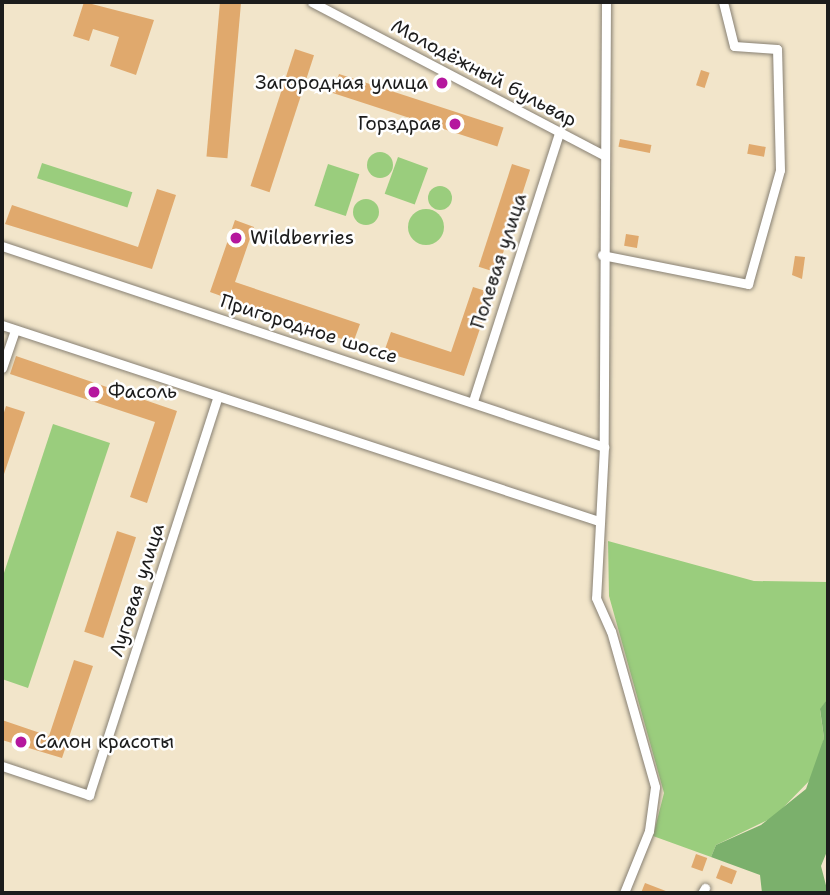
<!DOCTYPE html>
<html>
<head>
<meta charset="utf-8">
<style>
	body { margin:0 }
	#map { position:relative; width:830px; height:895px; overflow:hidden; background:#f2e5ca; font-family:"Shantell Sans",sans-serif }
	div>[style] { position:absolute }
	.green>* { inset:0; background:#9acd7d; transform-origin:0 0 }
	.round { border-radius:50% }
	.forest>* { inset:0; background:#7bb06c }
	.building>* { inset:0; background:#e0a96d; transform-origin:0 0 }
	.roads { filter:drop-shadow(0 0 2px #878073) drop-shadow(0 0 2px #878073) }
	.minor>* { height:9px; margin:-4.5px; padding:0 4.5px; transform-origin:4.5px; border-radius:4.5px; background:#fff }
	.dots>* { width:19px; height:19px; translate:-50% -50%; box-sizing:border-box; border:4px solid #fff; border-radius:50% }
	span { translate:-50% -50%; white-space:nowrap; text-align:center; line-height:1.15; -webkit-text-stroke:5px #fff; paint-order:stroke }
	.street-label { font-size:19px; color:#1c1c1c }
	.poi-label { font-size:19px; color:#1c1c1c }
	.right { translate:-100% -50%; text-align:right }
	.left { translate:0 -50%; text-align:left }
	.frame { position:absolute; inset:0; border:4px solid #1c1c1c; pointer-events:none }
</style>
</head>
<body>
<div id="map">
	<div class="green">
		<i class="round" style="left:367px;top:152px;width:26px;height:26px"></i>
		<i style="left:398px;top:157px;width:32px;height:39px;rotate:20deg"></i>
		<i style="left:42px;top:163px;width:95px;height:16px;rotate:18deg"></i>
		<i style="left:328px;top:164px;width:33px;height:44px;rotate:18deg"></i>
		<i class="round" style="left:428px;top:186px;width:24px;height:24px"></i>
		<i class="round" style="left:353px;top:199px;width:26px;height:26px"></i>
		<i class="round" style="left:408px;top:209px;width:36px;height:36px"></i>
		<i style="clip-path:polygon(53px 424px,110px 443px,28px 688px,2px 679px,2px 579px)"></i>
		<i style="clip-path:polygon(608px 541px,754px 581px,828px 582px,828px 698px,820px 710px,824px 738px,814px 776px,774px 817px,716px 845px,711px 857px,653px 836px,664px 793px,609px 596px)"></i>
	</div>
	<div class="forest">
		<i style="clip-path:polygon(828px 698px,828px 849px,821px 866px,828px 893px,762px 893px,760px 875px,711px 857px,716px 845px,761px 825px,806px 789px,824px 738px,820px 709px)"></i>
	</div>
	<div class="building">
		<i style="clip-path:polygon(84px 2px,154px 20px,136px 75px,110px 66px,119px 37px,93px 29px,89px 41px,73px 36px)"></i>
		<i style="left:220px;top:2px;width:21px;height:155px;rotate:5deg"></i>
		<i style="left:295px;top:49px;width:20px;height:144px;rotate:18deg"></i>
		<i style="left:701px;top:70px;width:9px;height:16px;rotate:18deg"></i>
		<i style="left:339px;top:74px;width:173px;height:20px;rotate:18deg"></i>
		<i style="left:620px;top:139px;width:32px;height:8px;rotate:11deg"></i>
		<i style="left:749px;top:144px;width:17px;height:10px;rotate:10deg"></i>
		<i style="left:512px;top:164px;width:19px;height:108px;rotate:18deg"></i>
		<i style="clip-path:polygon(157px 189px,176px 195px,152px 269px,5px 224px,12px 205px,138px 247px)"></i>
		<i style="clip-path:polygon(235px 220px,254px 227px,235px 282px,360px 324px,353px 343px,210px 292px)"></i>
		<i style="left:626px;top:234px;width:13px;height:12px;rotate:9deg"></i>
		<i style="clip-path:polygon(795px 256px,805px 257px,802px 279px,792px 275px)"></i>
		<i style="clip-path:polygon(473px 287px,492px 293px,464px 376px,384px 352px,391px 332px,451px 352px)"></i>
		<i style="clip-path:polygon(16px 356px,177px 411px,147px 503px,130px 497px,155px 422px,10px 374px)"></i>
		<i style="clip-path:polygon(6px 406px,25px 412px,3px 477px,2px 419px)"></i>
		<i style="left:117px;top:531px;width:20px;height:106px;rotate:18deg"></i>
		<i style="clip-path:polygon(74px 660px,93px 666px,62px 758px,2px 740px,2px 720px,49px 736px)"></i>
		<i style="left:696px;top:854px;width:12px;height:14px;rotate:20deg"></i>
		<i style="left:721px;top:865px;width:17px;height:14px;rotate:21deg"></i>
		<i style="clip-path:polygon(645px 883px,671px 893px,641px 893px)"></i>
	</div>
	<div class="roads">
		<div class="minor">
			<i style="left:312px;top:2px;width:329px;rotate:27.7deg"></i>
			<i style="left:606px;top:2px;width:445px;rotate:90.3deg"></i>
			<i style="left:604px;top:447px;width:151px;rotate:93deg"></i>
			<i style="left:596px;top:598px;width:36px;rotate:66deg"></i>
			<i style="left:611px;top:631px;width:162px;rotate:74.2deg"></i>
			<i style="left:655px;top:787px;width:44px;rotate:97.8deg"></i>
			<i style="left:649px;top:831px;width:67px;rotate:112deg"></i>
			<i style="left:2px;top:246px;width:635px;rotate:18.46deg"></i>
			<i style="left:602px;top:255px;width:149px;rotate:11.2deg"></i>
			<i style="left:748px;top:284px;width:118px;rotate:-74.3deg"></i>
			<i style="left:780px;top:170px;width:121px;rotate:-91.4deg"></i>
			<i style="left:777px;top:49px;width:43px;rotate:-176deg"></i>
			<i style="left:734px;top:46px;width:45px;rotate:-104deg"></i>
			<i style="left:2px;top:325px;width:628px;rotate:18.18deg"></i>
			<i style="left:2px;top:368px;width:40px;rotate:-71.1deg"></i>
			<i style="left:473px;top:401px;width:281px;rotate:-72.2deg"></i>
			<i style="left:2px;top:766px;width:92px;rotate:18.4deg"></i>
			<i style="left:89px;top:795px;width:419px;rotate:-72.1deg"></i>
			<i style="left:702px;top:893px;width:6px;rotate:-59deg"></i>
		</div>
	</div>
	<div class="dots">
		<i style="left:442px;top:83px;background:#b5179e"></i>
		<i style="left:455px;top:124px;background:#b5179e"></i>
		<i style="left:236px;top:238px;background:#b5179e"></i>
		<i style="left:94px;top:392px;background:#b5179e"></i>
		<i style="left:21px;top:742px;background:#b5179e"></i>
	</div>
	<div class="street-label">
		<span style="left:484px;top:73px;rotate:28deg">Молодёжный бульвар</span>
		<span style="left:499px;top:261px;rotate:-72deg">Полевая улица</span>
		<span style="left:309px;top:329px;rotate:18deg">Пригородное шоссе</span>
		<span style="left:137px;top:590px;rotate:-72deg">Луговая улица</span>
	</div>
	<div class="poi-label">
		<span class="right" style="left:428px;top:83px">Загородная улица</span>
		<span class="right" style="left:441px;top:124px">Горздрав</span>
		<span class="left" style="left:250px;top:238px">Wildberries</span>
		<span class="left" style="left:108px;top:392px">Фасоль</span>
		<span class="left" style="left:35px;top:742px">Салон красоты</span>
	</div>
	<div class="frame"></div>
</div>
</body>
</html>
